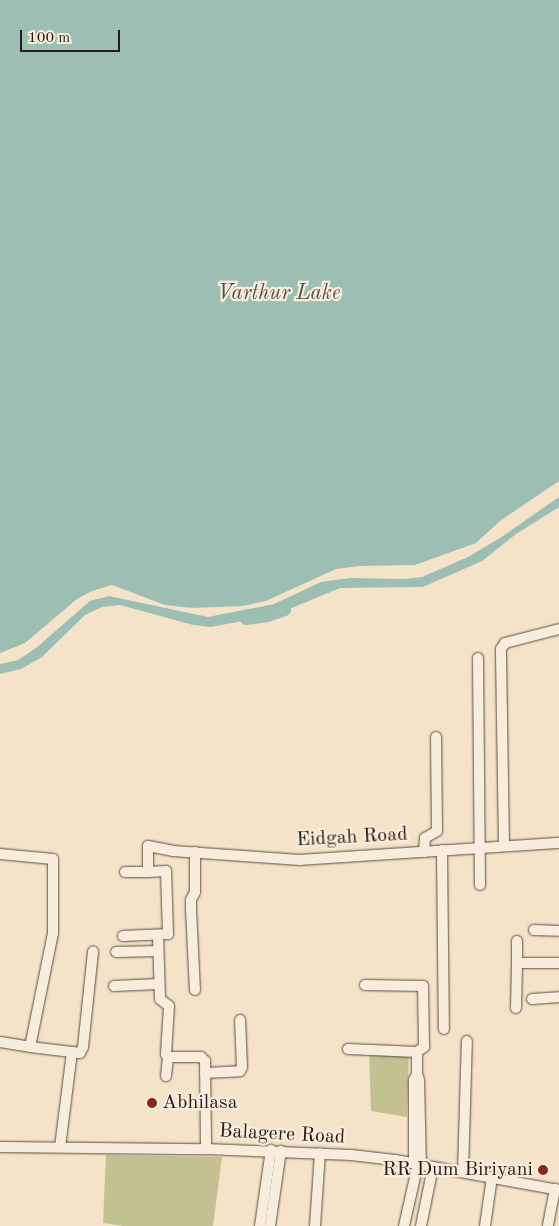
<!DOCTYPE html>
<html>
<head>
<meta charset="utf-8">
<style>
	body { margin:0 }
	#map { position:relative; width:559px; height:1226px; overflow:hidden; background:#f5e3c9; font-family:"Old Standard TT",serif }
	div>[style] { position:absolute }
	.green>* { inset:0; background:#c3c191 }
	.water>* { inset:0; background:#9dbeb2 }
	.river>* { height:12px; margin:-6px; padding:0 6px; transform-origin:6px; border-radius:6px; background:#9dbeb2 }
	.roads { filter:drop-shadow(0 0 1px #5d4b3f) drop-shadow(0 0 1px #5d4b3f) }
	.minor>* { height:10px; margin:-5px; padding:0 5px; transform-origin:5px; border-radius:5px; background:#f8eddc }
	.dots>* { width:14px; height:14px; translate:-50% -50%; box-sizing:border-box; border:2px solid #f8eddc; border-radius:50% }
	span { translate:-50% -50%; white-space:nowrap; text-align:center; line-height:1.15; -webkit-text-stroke:4.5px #f8eddc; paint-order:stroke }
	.street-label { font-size:20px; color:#2a1811 }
	.poi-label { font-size:20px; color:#2a1811 }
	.left { translate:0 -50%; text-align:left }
	.right { translate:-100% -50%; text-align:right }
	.water-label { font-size:21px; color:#525249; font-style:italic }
	.scale { position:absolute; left:20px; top:30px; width:100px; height:22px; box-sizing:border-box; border:2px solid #2a1811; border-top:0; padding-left:6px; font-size:15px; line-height:18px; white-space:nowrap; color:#2a1811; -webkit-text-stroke:4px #f8eddc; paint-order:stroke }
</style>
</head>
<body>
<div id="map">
	<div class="green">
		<i style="clip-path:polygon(369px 1052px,409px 1052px,407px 1117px,371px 1111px)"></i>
		<i style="clip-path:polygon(106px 1155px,222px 1157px,213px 1226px,123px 1226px,103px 1223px)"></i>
	</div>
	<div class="water">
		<i style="clip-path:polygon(0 0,559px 0,559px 481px,500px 521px,476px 543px,415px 565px,359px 566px,336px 569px,266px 601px,243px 606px,192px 608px,165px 605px,112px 585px,92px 591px,77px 599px,25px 643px,0 653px)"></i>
		<i style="clip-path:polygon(559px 497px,559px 507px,516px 534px,482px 561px,423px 587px,340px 588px,275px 615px,211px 627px,193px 625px,120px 605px,102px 607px,85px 615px,42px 657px,21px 669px,0 674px,0 664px,18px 660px,36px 648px,90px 601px,109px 596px,208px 617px,274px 604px,321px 582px,350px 578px,405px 579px,422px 577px,468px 557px,500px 538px)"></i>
	</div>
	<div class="river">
		<i style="left:246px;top:619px;width:21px;rotate:-8deg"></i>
		<i style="left:267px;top:616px;width:19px;rotate:-18deg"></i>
	</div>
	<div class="roads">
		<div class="minor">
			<i style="left:478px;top:658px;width:227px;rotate:89.5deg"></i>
			<i style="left:504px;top:846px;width:197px;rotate:-90.9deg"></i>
			<i style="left:501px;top:649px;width:7px;rotate:-56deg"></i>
			<i style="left:505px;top:643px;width:56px;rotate:-14.5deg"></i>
			<i style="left:442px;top:850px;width:179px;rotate:89.4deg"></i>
			<i style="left:195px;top:852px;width:40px;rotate:90deg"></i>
			<i style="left:195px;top:892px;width:9px;rotate:117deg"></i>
			<i style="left:191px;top:900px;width:9px;rotate:90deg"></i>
			<i style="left:191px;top:909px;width:81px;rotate:87.2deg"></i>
			<i style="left:424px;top:852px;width:14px;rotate:-86deg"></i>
			<i style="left:425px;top:838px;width:14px;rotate:-30deg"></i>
			<i style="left:437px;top:831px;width:94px;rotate:-90.6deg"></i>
			<i style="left:0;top:854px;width:53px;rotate:5.4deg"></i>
			<i style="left:53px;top:859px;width:74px;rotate:90deg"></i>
			<i style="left:53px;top:933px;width:116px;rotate:101.4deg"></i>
			<i style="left:30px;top:1047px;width:42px;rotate:6.8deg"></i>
			<i style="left:125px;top:872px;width:23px"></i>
			<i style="left:534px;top:930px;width:25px;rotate:2deg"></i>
			<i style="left:158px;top:935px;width:64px;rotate:88.2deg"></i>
			<i style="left:160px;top:999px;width:11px;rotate:38deg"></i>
			<i style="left:169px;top:1006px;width:48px;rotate:93.6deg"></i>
			<i style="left:166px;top:1054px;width:4px;rotate:56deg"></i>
			<i style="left:168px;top:1057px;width:33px"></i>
			<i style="left:201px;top:1057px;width:6px;rotate:45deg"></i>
			<i style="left:205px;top:1061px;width:88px;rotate:89.3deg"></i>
			<i style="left:123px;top:936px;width:45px;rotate:-2.5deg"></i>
			<i style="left:168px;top:934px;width:63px;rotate:-91.8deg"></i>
			<i style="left:166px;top:871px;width:18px;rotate:177deg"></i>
			<i style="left:148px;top:872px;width:26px;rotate:-90deg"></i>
			<i style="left:148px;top:846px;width:25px;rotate:11deg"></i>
			<i style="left:173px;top:851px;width:127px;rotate:4.1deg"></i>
			<i style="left:300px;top:860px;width:260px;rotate:-3.8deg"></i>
			<i style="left:116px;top:952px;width:42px;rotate:-1.4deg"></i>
			<i style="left:517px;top:963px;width:22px;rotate:-90deg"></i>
			<i style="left:114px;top:986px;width:45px;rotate:-2.5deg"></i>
			<i style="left:532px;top:999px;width:27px;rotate:-4deg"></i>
			<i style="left:516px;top:1008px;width:45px;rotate:-88.7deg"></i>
			<i style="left:517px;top:963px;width:42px"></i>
			<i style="left:0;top:1042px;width:30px;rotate:9deg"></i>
			<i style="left:348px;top:1049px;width:69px;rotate:2.5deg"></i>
			<i style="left:417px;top:1052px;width:9px;rotate:-36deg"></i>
			<i style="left:424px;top:1047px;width:61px;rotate:-90.9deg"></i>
			<i style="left:423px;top:986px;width:58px;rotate:-179deg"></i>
			<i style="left:205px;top:1073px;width:35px;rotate:-3deg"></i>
			<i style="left:240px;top:1071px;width:4px;rotate:-63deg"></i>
			<i style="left:242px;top:1067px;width:47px;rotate:-92.4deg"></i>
			<i style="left:417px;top:1074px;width:22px;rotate:-90deg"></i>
			<i style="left:166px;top:1076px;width:19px;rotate:-84deg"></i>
			<i style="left:0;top:1147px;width:206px;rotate:0.6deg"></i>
			<i style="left:206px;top:1149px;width:145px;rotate:2.4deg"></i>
			<i style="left:351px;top:1155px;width:44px;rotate:6.5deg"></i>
			<i style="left:395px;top:1160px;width:167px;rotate:10.4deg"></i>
			<i style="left:60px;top:1147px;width:96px;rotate:-82.8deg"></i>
			<i style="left:72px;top:1052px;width:8px;rotate:7deg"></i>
			<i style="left:80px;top:1053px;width:7px;rotate:-63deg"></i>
			<i style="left:83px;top:1047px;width:96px;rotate:-84deg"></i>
			<i style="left:414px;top:1163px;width:83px;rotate:-90deg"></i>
			<i style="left:414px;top:1080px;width:7px;rotate:-63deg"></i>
			<i style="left:417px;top:1074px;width:6px;rotate:72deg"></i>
			<i style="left:419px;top:1080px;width:85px;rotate:88.7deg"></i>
			<i style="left:463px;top:1172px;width:131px;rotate:-88.3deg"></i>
			<i style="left:548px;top:1225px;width:37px;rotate:-79deg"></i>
			<i style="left:260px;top:1226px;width:77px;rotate:-81.8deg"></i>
			<i style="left:270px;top:1226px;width:76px;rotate:-81.7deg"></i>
			<i style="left:315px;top:1226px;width:73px;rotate:-86.1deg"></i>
			<i style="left:404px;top:1226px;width:64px;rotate:-77.3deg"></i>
			<i style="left:421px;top:1226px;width:60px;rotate:-78.5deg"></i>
			<i style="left:485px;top:1226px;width:49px;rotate:-81.9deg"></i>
		</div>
	</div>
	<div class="dots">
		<i style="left:152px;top:1103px;background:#8f2418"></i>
		<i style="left:543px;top:1170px;background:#8f2418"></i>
	</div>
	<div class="street-label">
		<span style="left:352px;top:838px;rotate:-3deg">Eidgah Road</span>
		<span style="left:282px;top:1135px;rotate:3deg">Balagere Road</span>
	</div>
	<div class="poi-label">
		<span class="left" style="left:162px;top:1103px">Abhilasa</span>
		<span class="right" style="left:533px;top:1170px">RR Dum Biriyani</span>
	</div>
	<div class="water-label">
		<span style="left:279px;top:294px">Varthur Lake</span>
	</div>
	<div class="scale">100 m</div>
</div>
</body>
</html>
